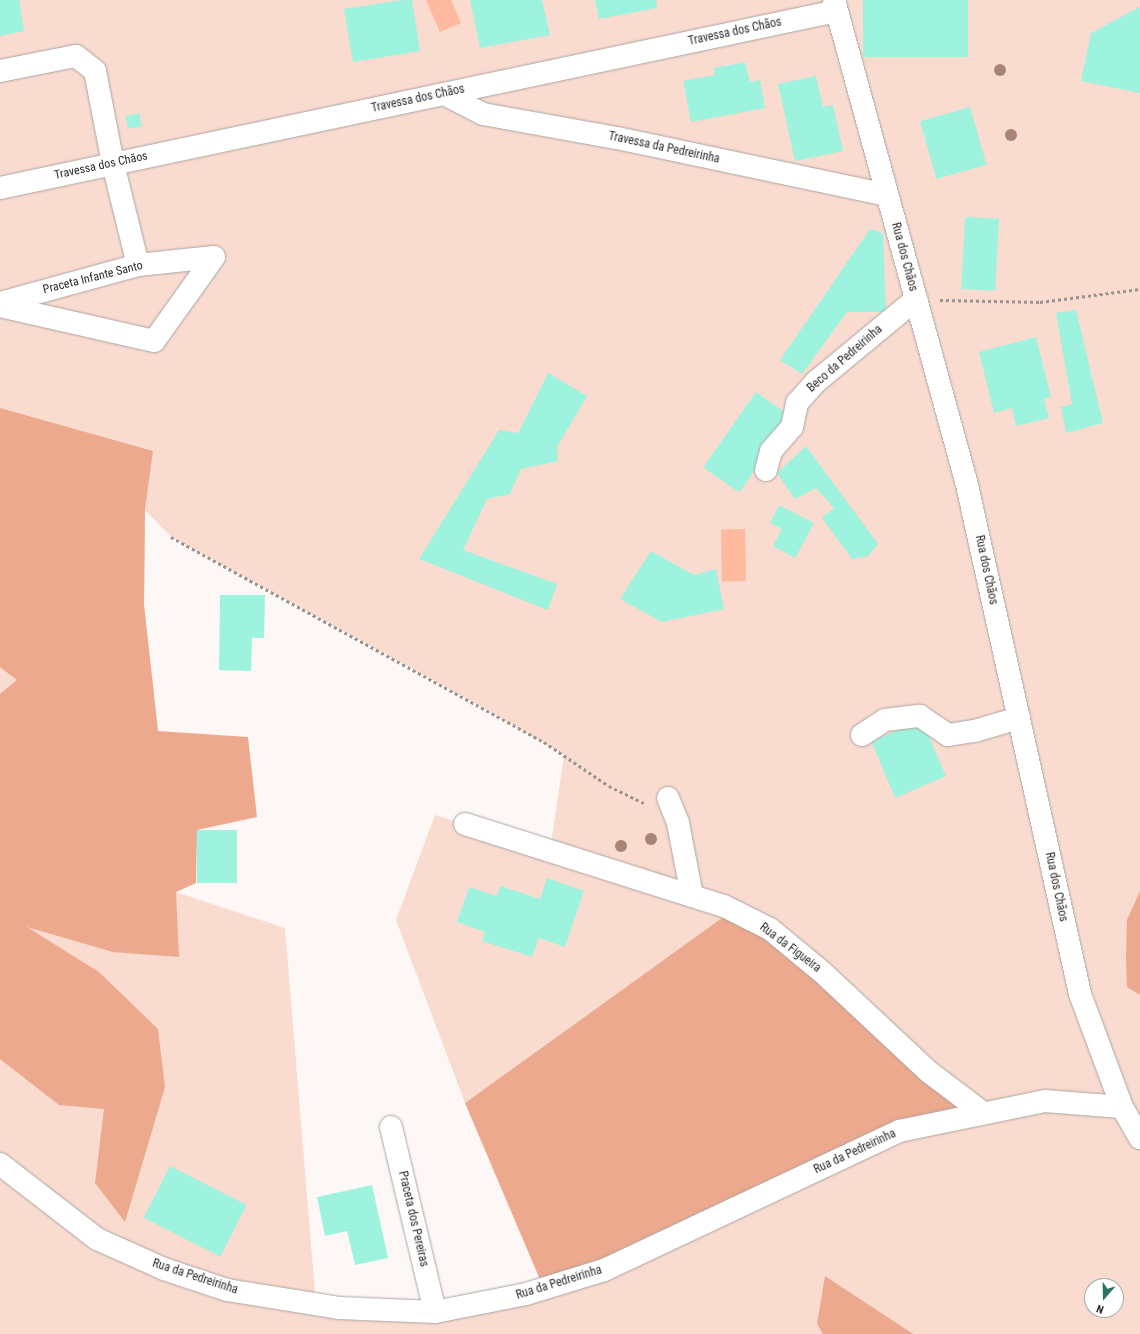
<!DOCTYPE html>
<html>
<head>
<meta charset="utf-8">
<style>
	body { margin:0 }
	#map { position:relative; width:1140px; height:1334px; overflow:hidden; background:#fdf8f6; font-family:"Roboto Condensed",sans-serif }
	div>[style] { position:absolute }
	.green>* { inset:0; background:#f9dbcf }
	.forest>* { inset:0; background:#eca98e }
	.water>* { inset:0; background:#feb99e; transform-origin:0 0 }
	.building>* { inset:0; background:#9df3dd; transform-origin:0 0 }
	.path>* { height:2.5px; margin-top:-1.25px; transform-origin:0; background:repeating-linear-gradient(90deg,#979392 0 3px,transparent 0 6px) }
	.roads { filter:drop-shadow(0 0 1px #aba5a3) drop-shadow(0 0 1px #aba5a3) }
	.minor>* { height:22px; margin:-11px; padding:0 11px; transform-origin:11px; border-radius:11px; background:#fff }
	.trees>* { width:12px; height:12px; margin:-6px; border-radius:50%; background:#a78473 }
	span { translate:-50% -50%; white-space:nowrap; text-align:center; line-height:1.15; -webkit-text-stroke:4px #fff; paint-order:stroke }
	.street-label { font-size:12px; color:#2e2c2b }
	.north { position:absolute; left:1084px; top:1278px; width:40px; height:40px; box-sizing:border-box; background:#fff; border:1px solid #ababaa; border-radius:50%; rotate:200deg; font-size:11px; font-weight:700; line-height:16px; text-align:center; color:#2e2c2b }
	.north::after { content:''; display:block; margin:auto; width:14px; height:18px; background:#2f7263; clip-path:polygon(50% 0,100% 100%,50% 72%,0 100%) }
</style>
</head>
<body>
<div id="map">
	<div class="green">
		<i style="clip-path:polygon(evenodd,0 0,1140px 0,1140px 1334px,0 1334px,0 0,145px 510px,171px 537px,473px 702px,564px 755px,550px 851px,435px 815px,396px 920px,465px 1103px,733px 910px,604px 1270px,435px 1312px,316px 1305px,285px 928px,176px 892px,144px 605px,145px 510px,0 0,1092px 1286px,1116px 1286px,1116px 1310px,1092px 1310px,1092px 1286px)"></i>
	</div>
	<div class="forest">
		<i style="clip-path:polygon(0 408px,153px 451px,145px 509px,144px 605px,158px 731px,248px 737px,257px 817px,197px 830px,196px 883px,176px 892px,179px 957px,113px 952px,27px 927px,99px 972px,158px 1029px,165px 1087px,125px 1222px,95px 1183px,104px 1109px,59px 1105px,0 1059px,0 694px,17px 680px,0 667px)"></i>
		<i style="clip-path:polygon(1140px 891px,1140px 995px,1127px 987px,1126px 958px,1127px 920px)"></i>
		<i style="clip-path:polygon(733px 910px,983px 1113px,899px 1131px,544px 1289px,465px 1103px)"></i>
		<i style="clip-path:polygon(825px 1276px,913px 1334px,823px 1334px,817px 1324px)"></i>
	</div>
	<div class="water">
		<i style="clip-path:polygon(426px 0,451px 0,461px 23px,440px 32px)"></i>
		<i style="left:745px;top:529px;width:52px;height:24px;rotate:89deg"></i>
	</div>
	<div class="building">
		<i style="clip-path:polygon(0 0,19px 0,24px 31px,0 36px)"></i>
		<i style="clip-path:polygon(402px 0,412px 0,420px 51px,353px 62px,344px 9px)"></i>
		<i style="clip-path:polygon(470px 0,542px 0,550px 35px,480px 48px)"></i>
		<i style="clip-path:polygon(595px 0,656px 0,657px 8px,599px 19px)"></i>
		<i style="left:863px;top:0;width:105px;height:57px"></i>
		<i style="clip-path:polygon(1140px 7px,1140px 93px,1081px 81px,1091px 33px)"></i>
		<i style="clip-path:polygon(745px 62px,750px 82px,760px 80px,765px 108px,691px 122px,683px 81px,715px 75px,714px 68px)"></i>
		<i style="clip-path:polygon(816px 76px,823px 107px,833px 105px,843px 151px,795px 161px,778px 84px)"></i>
		<i style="left:970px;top:107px;width:60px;height:52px;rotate:74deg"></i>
		<i style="left:139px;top:113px;width:13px;height:14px;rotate:77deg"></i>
		<i style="left:965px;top:217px;width:34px;height:72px;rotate:3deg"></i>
		<i style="clip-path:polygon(870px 229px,883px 233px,886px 312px,847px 312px,802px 374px,780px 360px)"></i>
		<i style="clip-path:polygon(1076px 310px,1103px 423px,1066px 433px,1061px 407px,1072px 404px,1056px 313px)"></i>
		<i style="clip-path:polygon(1036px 337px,1051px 397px,1044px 399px,1049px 418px,1016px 426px,1012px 408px,994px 413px,979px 352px)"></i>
		<i style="clip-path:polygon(548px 373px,587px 396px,557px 447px,558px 461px,521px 469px,510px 494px,487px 499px,463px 550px,557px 584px,548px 610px,419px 559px,499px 430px,518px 433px)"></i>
		<i style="left:756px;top:392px;width:44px;height:92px;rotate:35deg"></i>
		<i style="clip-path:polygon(806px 446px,878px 544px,868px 556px,852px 559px,822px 518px,834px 508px,816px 488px,795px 499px,777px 473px)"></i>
		<i style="clip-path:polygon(779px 505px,814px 523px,795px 558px,773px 546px,782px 529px,770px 523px)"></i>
		<i style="clip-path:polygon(651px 551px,694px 575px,716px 569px,724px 609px,662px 622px,620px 599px)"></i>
		<i style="clip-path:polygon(220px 595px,265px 595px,264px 638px,252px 638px,251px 671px,219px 670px)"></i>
		<i style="left:922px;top:720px;width:61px;height:55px;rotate:67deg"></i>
		<i style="left:197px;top:830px;width:40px;height:53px"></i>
		<i style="clip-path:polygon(547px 878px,584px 891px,565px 947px,539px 938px,532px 957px,482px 941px,485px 932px,457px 922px,469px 887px,497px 896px,500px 886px,540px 899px)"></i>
		<i style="left:170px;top:1166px;width:86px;height:58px;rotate:27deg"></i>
		<i style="clip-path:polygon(372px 1185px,388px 1258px,355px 1265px,347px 1231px,325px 1236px,317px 1197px)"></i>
	</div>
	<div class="path">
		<i style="left:940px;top:300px;width:100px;rotate:1.1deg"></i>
		<i style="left:1040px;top:302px;width:101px;rotate:-7.4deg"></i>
		<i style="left:171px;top:537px;width:426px;rotate:28.8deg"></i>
		<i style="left:544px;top:742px;width:78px;rotate:34.1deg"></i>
		<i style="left:609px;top:786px;width:39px;rotate:26deg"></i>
	</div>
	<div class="roads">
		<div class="minor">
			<i style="left:834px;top:0;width:503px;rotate:74.66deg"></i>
			<i style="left:967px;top:485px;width:521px;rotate:77.48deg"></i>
			<i style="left:1080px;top:994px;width:121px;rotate:69.6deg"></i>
			<i style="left:1122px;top:1107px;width:36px;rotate:60deg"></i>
			<i style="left:0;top:71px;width:77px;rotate:-11.2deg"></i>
			<i style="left:76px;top:56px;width:24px;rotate:38deg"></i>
			<i style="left:95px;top:71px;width:95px;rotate:79deg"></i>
			<i style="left:113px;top:164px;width:104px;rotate:76.1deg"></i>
			<i style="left:444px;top:94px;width:44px;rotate:27.1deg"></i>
			<i style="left:483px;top:114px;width:136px;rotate:10.2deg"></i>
			<i style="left:617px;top:138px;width:276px;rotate:11.9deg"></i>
			<i style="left:0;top:188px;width:855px;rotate:-11.95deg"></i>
			<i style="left:0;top:303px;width:143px;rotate:-15.4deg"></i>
			<i style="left:138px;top:265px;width:76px;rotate:-6deg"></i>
			<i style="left:214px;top:257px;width:103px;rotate:125.5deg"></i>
			<i style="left:154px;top:341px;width:158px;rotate:-167.2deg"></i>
			<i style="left:766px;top:470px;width:20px;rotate:-75deg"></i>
			<i style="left:771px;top:451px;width:32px;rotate:-49deg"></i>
			<i style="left:792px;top:427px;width:25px;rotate:-78deg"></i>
			<i style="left:797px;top:403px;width:30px;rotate:-48deg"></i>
			<i style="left:817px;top:381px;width:129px;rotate:-39.6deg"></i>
			<i style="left:862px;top:735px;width:27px;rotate:-33deg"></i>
			<i style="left:885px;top:720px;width:35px;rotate:-7deg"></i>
			<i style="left:920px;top:716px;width:34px;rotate:34deg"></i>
			<i style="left:948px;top:735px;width:30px;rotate:-9deg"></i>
			<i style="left:978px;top:730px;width:43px;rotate:-16.3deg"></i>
			<i style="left:668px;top:798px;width:27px;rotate:68deg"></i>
			<i style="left:678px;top:823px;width:74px;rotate:79.1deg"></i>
			<i style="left:465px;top:824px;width:272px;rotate:17.6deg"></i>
			<i style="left:724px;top:906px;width:51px;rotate:26.6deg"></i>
			<i style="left:770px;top:929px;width:67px;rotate:39.6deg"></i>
			<i style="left:822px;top:972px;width:146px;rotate:43.1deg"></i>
			<i style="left:929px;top:1072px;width:68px;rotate:37.2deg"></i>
			<i style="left:391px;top:1127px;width:190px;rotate:76.6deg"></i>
			<i style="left:0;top:1164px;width:123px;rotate:37.7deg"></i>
			<i style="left:97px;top:1239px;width:73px;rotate:24.1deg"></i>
			<i style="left:164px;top:1269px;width:66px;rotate:18.4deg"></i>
			<i style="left:227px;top:1290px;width:113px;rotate:9.1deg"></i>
			<i style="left:339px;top:1308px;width:96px;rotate:2.4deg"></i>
			<i style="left:435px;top:1312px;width:93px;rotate:-11.2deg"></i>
			<i style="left:526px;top:1294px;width:82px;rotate:-17.1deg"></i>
			<i style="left:604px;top:1270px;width:326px;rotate:-25.2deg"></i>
			<i style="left:899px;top:1131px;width:149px;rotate:-11.6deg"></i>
			<i style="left:1045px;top:1101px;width:77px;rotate:4.5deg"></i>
		</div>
	</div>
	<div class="trees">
		<i style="left:1000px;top:70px"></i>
		<i style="left:1011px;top:135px"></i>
		<i style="left:651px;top:839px"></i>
		<i style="left:621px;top:846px"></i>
	</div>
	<div class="street-label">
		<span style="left:735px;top:32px;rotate:-12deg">Travessa dos Chãos</span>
		<span style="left:418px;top:99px;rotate:-12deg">Travessa dos Chãos</span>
		<span style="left:664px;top:148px;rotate:12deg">Travessa da Pedreirinha</span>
		<span style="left:101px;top:166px;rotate:-12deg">Travessa dos Chãos</span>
		<span style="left:904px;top:257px;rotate:75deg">Rua dos Chãos</span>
		<span style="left:93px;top:278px;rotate:-14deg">Praceta Infante Santo</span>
		<span style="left:845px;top:359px;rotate:-41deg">Beco da Pedreirinha</span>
		<span style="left:986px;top:570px;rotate:78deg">Rua dos Chãos</span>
		<span style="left:1056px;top:887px;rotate:78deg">Rua dos Chãos</span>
		<span style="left:790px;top:948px;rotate:37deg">Rua da Figueira</span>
		<span style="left:855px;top:1152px;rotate:-25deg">Rua da Pedreirinha</span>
		<span style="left:413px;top:1219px;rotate:77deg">Praceta dos Pereiras</span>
		<span style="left:195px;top:1277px;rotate:18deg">Rua da Pedreirinha</span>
		<span style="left:559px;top:1283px;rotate:-17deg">Rua da Pedreirinha</span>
	</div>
	<div class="north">N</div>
</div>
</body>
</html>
